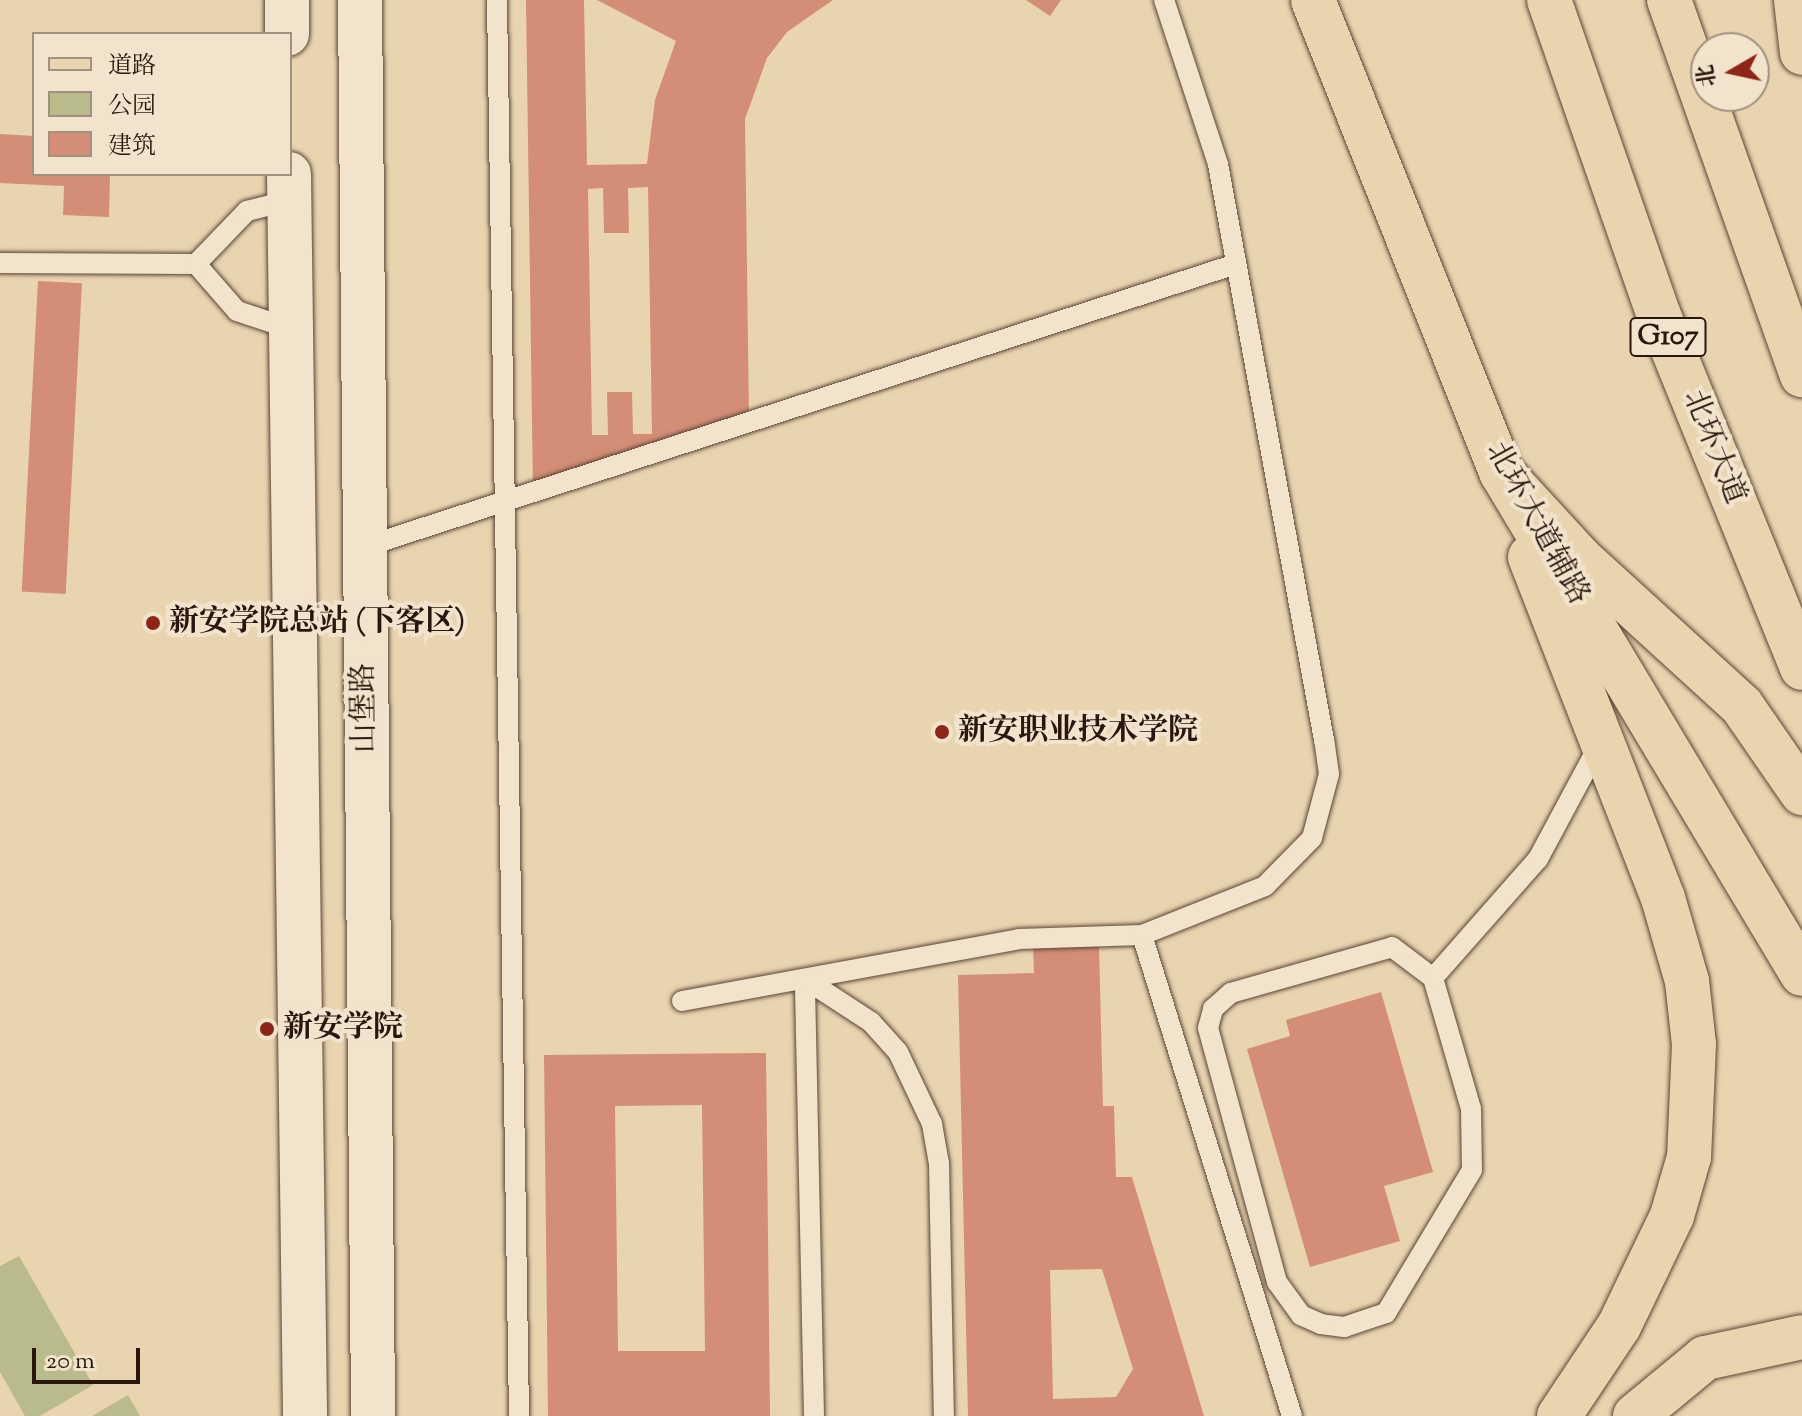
<!DOCTYPE html>
<html>
<head>
<meta charset="utf-8">
<style>
	body { margin:0 }
	#map { position:relative; width:1802px; height:1416px; overflow:hidden; background:#e9d4b0; font-family:"Sorts Mill Goudy","Noto Serif SC",serif }
	div>[style] { position:absolute }
	.green>* { inset:0; background:#b9bc8a }
	.building>* { inset:0; background:#d48d77; transform-origin:0 0 }
	.roads { filter:drop-shadow(0 0 2px #594636) drop-shadow(0 0 2px #594636) }
	.lane>* { height:20px; margin:-10px; padding:0 10px; transform-origin:10px; border-radius:10px; background:#f1e3cc }
	.secondary>* { height:44px; margin:-22px; padding:0 22px; transform-origin:22px; border-radius:22px; background:#f1e3cc }
	.primary>* { height:44px; margin:-22px; padding:0 22px; transform-origin:22px; border-radius:22px; background:#e9d4b0 }
	.highway>* { height:44px; margin:-22px; padding:0 22px; transform-origin:22px; border-radius:22px; background:#e9d4b0 }
	.dots>* { width:22px; height:22px; translate:-50% -50%; box-sizing:border-box; border:4px solid #f1e3cc; border-radius:50% }
	span { translate:-50% -50%; white-space:nowrap; text-align:center; line-height:1.15; -webkit-text-stroke:8px #f1e3cc; paint-order:stroke }
	.shield-label span { padding:2px 6px; background:#f1e3cc; border:2px solid; border-radius:6px; -webkit-text-stroke-width:0 }
	.shield-label { font-size:28px; color:#29160e; font-weight:700 }
	.street-label { font-size:30px; color:#29160e }
	.poi-label { font-size:30px; color:#29160e; font-weight:700 }
	.left { translate:0 -50%; text-align:left }
	.legend { position:absolute; left:32px; top:32px; width:260px; height:144px; box-sizing:border-box; background:#f1e3cc; border:2px solid #a19180; margin:0; padding:10px 14px; list-style:none; font-size:24px; color:#29160e }
	.legend li { display:flex; align-items:center; gap:16px; height:40px }
	.legend b { width:40px; border:2px solid #a19180 }
	.north { position:absolute; left:1690px; top:32px; width:80px; height:80px; box-sizing:border-box; background:#f1e3cc; border:2px solid #a19180; border-radius:50%; rotate:261deg; font-size:22px; font-weight:700; line-height:32px; text-align:center; color:#29160e }
	.north::after { content:''; display:block; margin:auto; width:28px; height:36px; background:#8f2418; clip-path:polygon(50% 0,100% 100%,50% 72%,0 100%) }
	.scale { position:absolute; left:32px; top:1348px; width:108px; height:36px; box-sizing:border-box; border:4px solid #29160e; border-top:0; padding-left:10px; font-size:24px; line-height:28px; white-space:nowrap; color:#29160e; -webkit-text-stroke:6px #f1e3cc; paint-order:stroke }
</style>
</head>
<body>
<div id="map">
	<div class="green">
		<i style="clip-path:polygon(19px 1256px,93px 1385px,40px 1416px,25px 1416px,0 1372px,0 1266px)"></i>
		<i style="clip-path:polygon(128px 1395px,140px 1416px,92px 1416px)"></i>
	</div>
	<div class="building">
		<i style="clip-path:polygon(evenodd,526px 0,584px 0,587px 165px,647px 164px,655px 100px,676px 41px,597px 0,833px 0,787px 32px,767px 58px,745px 119px,749px 418px,533px 491px,526px 0,648px 187px,652px 434px,633px 434px,632px 392px,607px 392px,608px 435px,592px 435px,588px 189px,603px 188px,604px 233px,629px 233px,628px 188px,648px 187px)"></i>
		<i style="clip-path:polygon(1026px 0,1061px 0,1050px 16px)"></i>
		<i style="clip-path:polygon(0 134px,34px 136px,34px 174px,110px 174px,109px 217px,63px 215px,64px 186px,0 183px)"></i>
		<i style="left:38px;top:281px;width:44px;height:311px;rotate:3deg"></i>
		<i style="clip-path:polygon(evenodd,1099px 946px,1103px 1106px,1114px 1106px,1116px 1177px,1132px 1177px,1204px 1416px,968px 1416px,958px 975px,1034px 973px,1033px 947px,1099px 946px,1102px 1269px,1133px 1369px,1116px 1397px,1053px 1399px,1050px 1270px,1102px 1269px)"></i>
		<i style="clip-path:polygon(1381px 992px,1433px 1172px,1384px 1186px,1400px 1241px,1310px 1267px,1247px 1049px,1290px 1036px,1286px 1020px)"></i>
		<i style="clip-path:polygon(evenodd,766px 1053px,770px 1416px,548px 1416px,544px 1055px,766px 1053px,702px 1105px,705px 1351px,618px 1351px,615px 1106px,702px 1105px)"></i>
	</div>
	<div class="roads">
		<div class="lane">
			<i style="left:497px;top:0;width:1416px;rotate:89.11deg"></i>
			<i style="left:0;top:263px;width:196px;rotate:0.3deg"></i>
			<i style="left:196px;top:264px;width:62px;rotate:48.9deg"></i>
			<i style="left:237px;top:311px;width:57px;rotate:18.4deg"></i>
			<i style="left:196px;top:264px;width:74px;rotate:-46.1deg"></i>
			<i style="left:247px;top:211px;width:44px;rotate:-14.3deg"></i>
			<i style="left:364px;top:547px;width:917px;rotate:-17.98deg"></i>
			<i style="left:1142px;top:935px;width:504px;rotate:72.68deg"></i>
			<i style="left:1392px;top:947px;width:51px;rotate:37.1deg"></i>
			<i style="left:1433px;top:978px;width:136px;rotate:73.8deg"></i>
			<i style="left:1471px;top:1109px;width:61px;rotate:89.1deg"></i>
			<i style="left:1472px;top:1170px;width:167px;rotate:121deg"></i>
			<i style="left:1386px;top:1313px;width:44px;rotate:161.6deg"></i>
			<i style="left:1344px;top:1327px;width:23px;rotate:-173deg"></i>
			<i style="left:1321px;top:1324px;width:22px;rotate:-156deg"></i>
			<i style="left:1301px;top:1315px;width:41px;rotate:-126deg"></i>
			<i style="left:1277px;top:1282px;width:263px;rotate:-105.2deg"></i>
			<i style="left:1208px;top:1028px;width:20px;rotate:-75deg"></i>
			<i style="left:1213px;top:1009px;width:24px;rotate:-42deg"></i>
			<i style="left:1231px;top:993px;width:167px;rotate:-15.9deg"></i>
			<i style="left:1433px;top:978px;width:159px;rotate:-48.6deg"></i>
			<i style="left:1538px;top:859px;width:129px;rotate:-61.8deg"></i>
			<i style="left:682px;top:1001px;width:343px;rotate:-10.4deg"></i>
			<i style="left:1019px;top:939px;width:123px;rotate:-1.9deg"></i>
			<i style="left:1142px;top:935px;width:132px;rotate:-21.7deg"></i>
			<i style="left:1265px;top:886px;width:67px;rotate:-45.6deg"></i>
			<i style="left:1312px;top:838px;width:66px;rotate:-75.1deg"></i>
			<i style="left:1329px;top:774px;width:34px;rotate:-98deg"></i>
			<i style="left:1324px;top:740px;width:586px;rotate:-100.43deg"></i>
			<i style="left:1218px;top:164px;width:173px;rotate:-108.2deg"></i>
			<i style="left:814px;top:1416px;width:437px;rotate:-91.2deg"></i>
			<i style="left:805px;top:979px;width:79px;rotate:33.1deg"></i>
			<i style="left:871px;top:1022px;width:40px;rotate:48deg"></i>
			<i style="left:898px;top:1052px;width:80px;rotate:64.7deg"></i>
			<i style="left:932px;top:1124px;width:40px;rotate:80deg"></i>
			<i style="left:939px;top:1163px;width:253px;rotate:88.9deg"></i>
		</div>
		<div class="secondary">
			<i style="left:287px;top:0;width:34px;rotate:90deg"></i>
			<i style="left:360px;top:0;width:1416px;rotate:89.47deg"></i>
			<i style="left:289px;top:174px;width:1242px;rotate:89.26deg"></i>
		</div>
		<div class="primary">
			<i style="left:1313px;top:0;width:508px;rotate:68.28deg"></i>
			<i style="left:1501px;top:472px;width:585px;rotate:59.05deg"></i>
			<i style="left:1530px;top:557px;width:366px;rotate:68.7deg"></i>
			<i style="left:1663px;top:898px;width:86px;rotate:73.9deg"></i>
			<i style="left:1687px;top:981px;width:63px;rotate:83.7deg"></i>
			<i style="left:1694px;top:1044px;width:113px;rotate:92.5deg"></i>
			<i style="left:1689px;top:1157px;width:61px;rotate:106.1deg"></i>
			<i style="left:1672px;top:1216px;width:122px;rotate:115.7deg"></i>
			<i style="left:1619px;top:1326px;width:108px;rotate:123.7deg"></i>
			<i style="left:1635px;top:1416px;width:91px;rotate:-39.6deg"></i>
			<i style="left:1705px;top:1358px;width:99px;rotate:-12.2deg"></i>
		</div>
		<div class="highway">
			<i style="left:1549px;top:0;width:331px;rotate:70.8deg"></i>
			<i style="left:1658px;top:313px;width:383px;rotate:67.9deg"></i>
			<i style="left:1669px;top:0;width:398px;rotate:70.5deg"></i>
			<i style="left:1796px;top:0;width:53px;rotate:83.5deg"></i>
			<i style="left:1501px;top:472px;width:117px;rotate:47.4deg"></i>
			<i style="left:1580px;top:558px;width:219px;rotate:42.4deg"></i>
			<i style="left:1742px;top:706px;width:106px;rotate:55.4deg"></i>
		</div>
	</div>
	<div class="dots">
		<i style="left:153px;top:623px;background:#8f2418"></i>
		<i style="left:942px;top:732px;background:#8f2418"></i>
		<i style="left:267px;top:1029px;background:#8f2418"></i>
	</div>
	<div class="shield-label">
		<span style="left:1668px;top:337px">G107</span>
	</div>
	<div class="street-label">
		<span style="left:1713px;top:448px;rotate:68deg">北环大道</span>
		<span style="left:1536px;top:524px;rotate:61deg">北环大道辅路</span>
		<span style="left:366px;top:708px;rotate:-91deg">山堡路</span>
	</div>
	<div class="poi-label">
		<span class="left" style="left:169px;top:623px">新安学院总站 (下客区)</span>
		<span class="left" style="left:958px;top:732px">新安职业技术学院</span>
		<span class="left" style="left:283px;top:1029px">新安学院</span>
	</div>
	<ul class="legend">
	<li><b style="height:10px;background:#e9d4b0"></b>道路</li>
	<li><b style="height:22px;background:#b9bc8a"></b>公园</li>
	<li><b style="height:22px;background:#d48d77"></b>建筑</li>
	</ul>
	<div class="north">北</div>
	<div class="scale">20 m</div>
</div>
</body>
</html>
